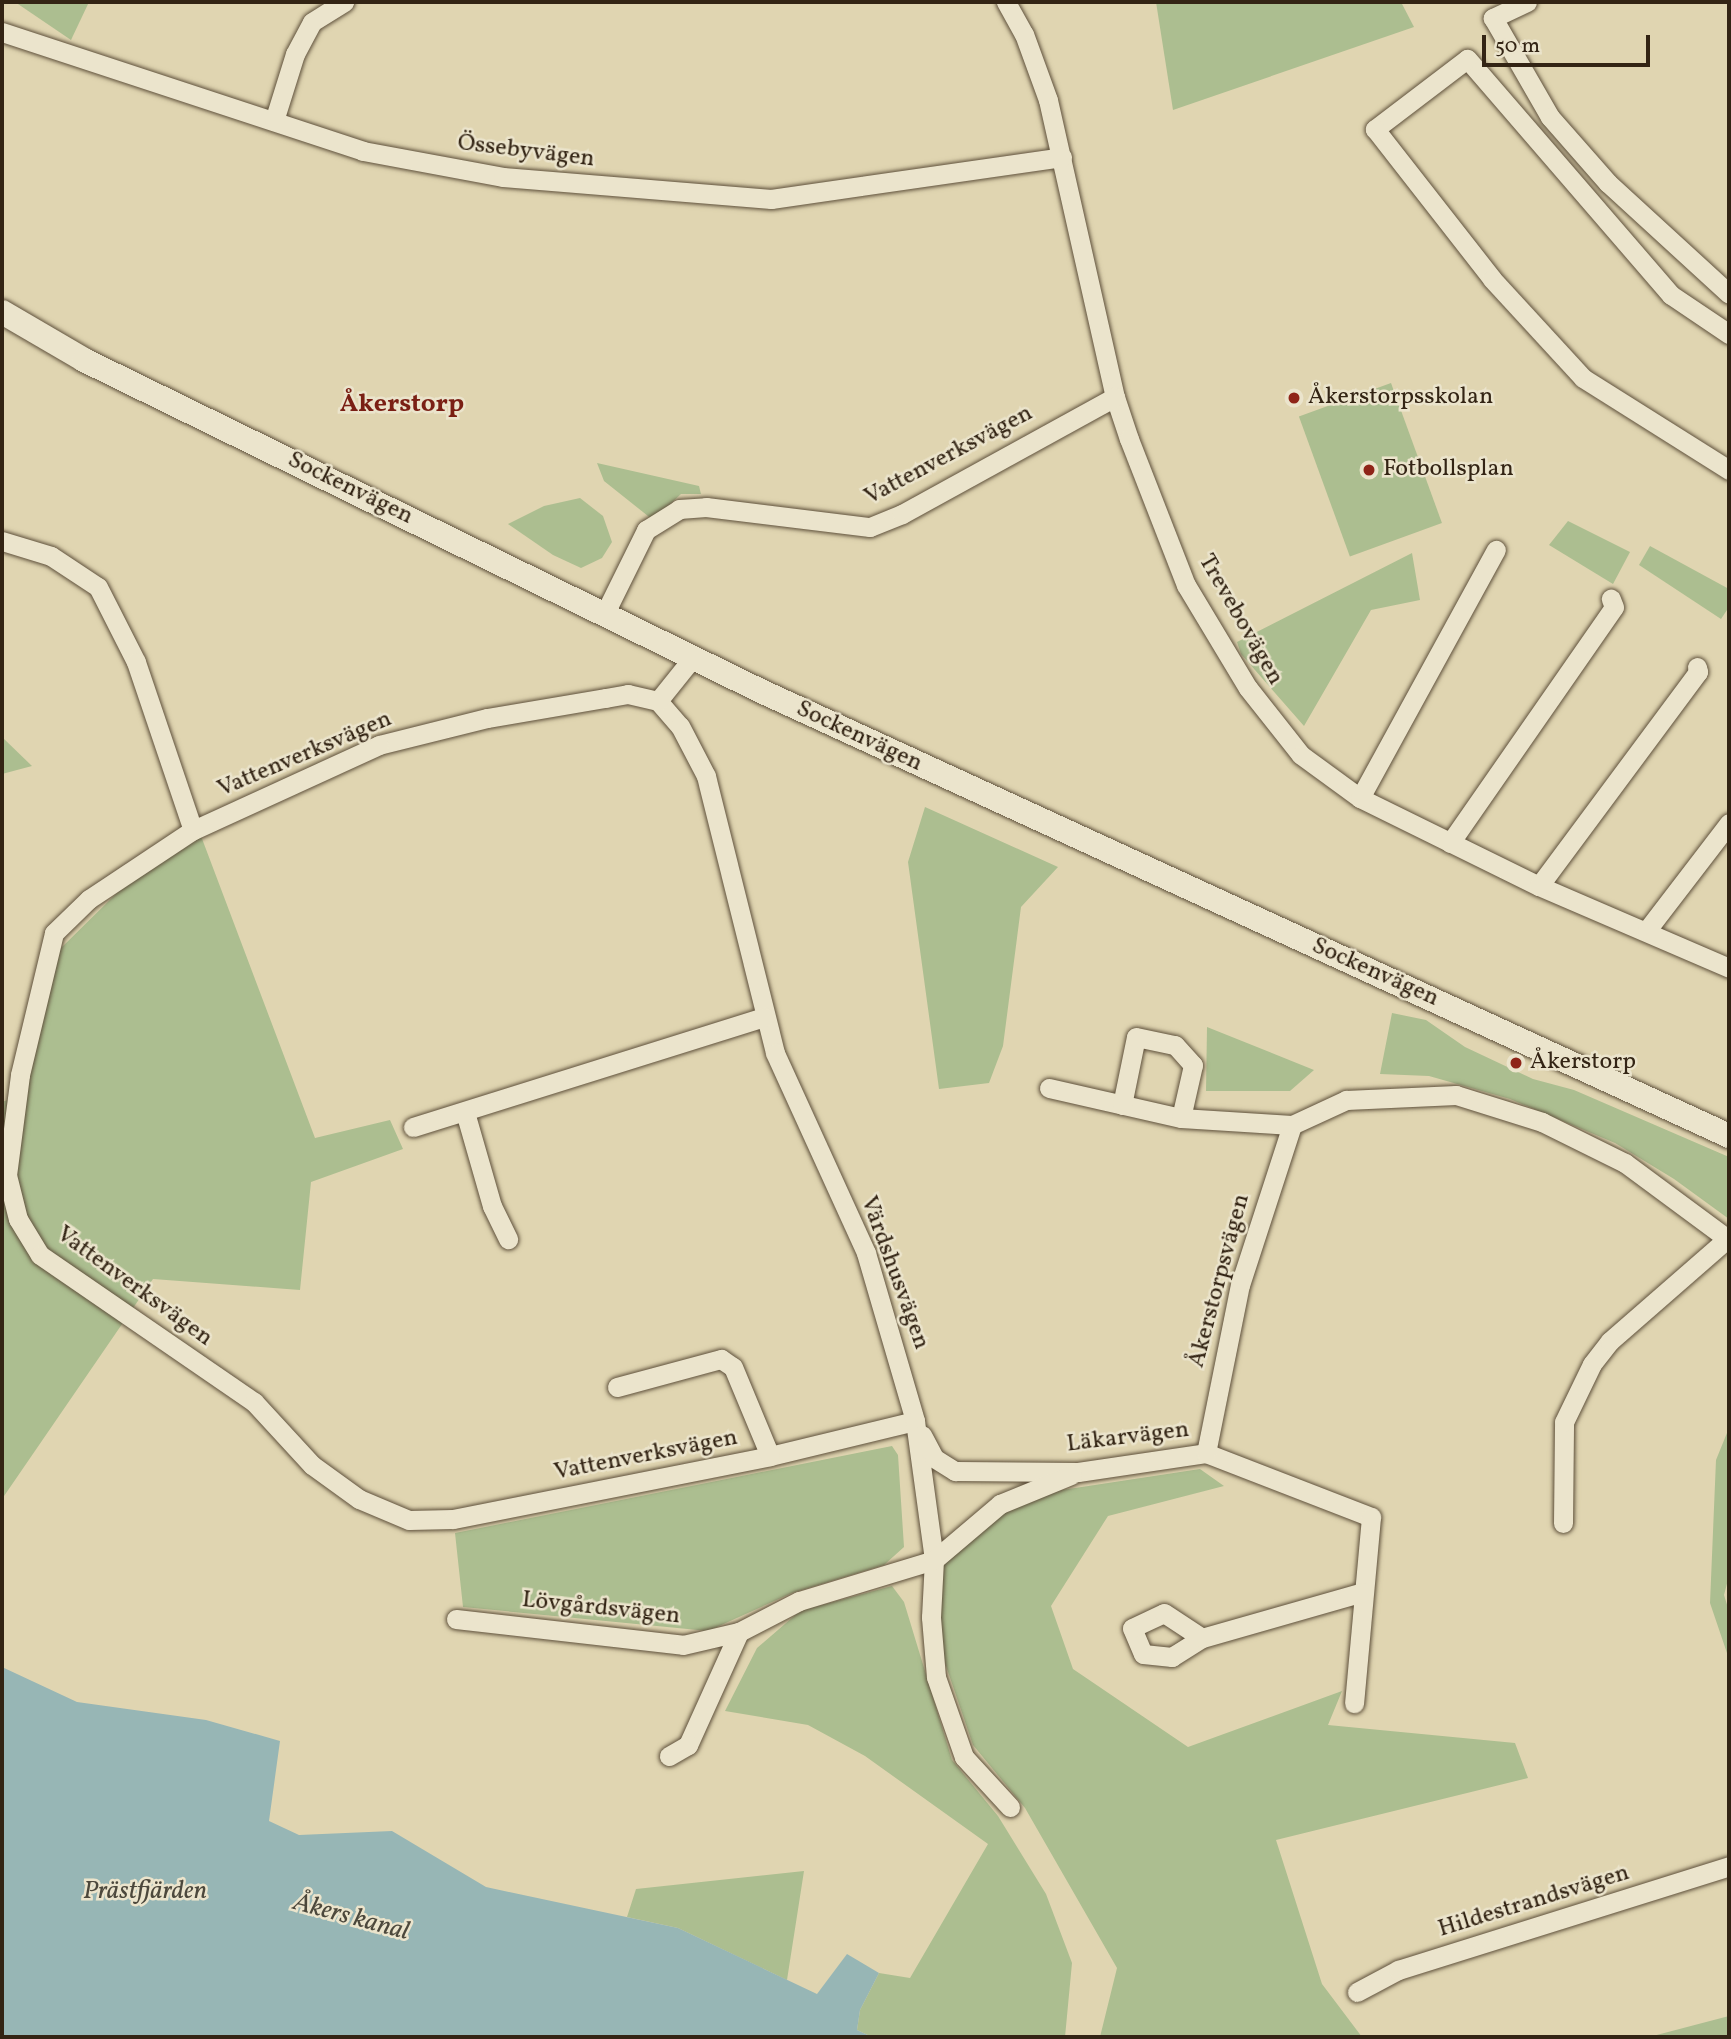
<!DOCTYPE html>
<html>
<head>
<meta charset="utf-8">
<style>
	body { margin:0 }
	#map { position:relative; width:1731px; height:2039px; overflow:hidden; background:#e0d5b1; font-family:Vollkorn,serif }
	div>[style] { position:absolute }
	.green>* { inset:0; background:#acbe90; transform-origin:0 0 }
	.water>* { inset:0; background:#97b6b5 }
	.roads { filter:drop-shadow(0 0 2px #5e503b) drop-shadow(0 0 2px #5e503b) }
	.minor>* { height:19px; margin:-9.5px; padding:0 9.5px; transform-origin:9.5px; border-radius:9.5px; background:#ebe4cc }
	.tertiary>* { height:24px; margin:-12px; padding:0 12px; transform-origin:12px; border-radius:12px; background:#ebe4cc }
	.dots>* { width:19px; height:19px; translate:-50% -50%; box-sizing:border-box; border:4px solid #ebe4cc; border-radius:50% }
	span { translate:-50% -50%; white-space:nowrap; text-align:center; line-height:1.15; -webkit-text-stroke:5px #ebe4cc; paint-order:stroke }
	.street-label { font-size:24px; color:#332414 }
	.poi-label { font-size:24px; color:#332414 }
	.left { translate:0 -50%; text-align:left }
	.neighbourhood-label { font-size:26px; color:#7a1f14; font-weight:700 }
	.water-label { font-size:26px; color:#4c483c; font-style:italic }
	.frame { position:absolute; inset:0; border:4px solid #332414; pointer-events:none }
	.scale { position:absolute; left:1482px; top:35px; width:168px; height:32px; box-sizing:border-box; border:4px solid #332414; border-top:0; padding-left:9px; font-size:21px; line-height:24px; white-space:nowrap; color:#332414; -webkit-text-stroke:5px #ebe4cc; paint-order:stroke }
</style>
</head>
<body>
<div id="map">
	<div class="green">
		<i style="clip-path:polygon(15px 2px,89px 2px,71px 40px)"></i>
		<i style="clip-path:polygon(1156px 2px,1401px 2px,1414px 27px,1173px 110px)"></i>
		<i style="left:1391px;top:383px;width:149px;height:98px;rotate:70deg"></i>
		<i style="clip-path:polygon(597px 463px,699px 486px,701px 494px,681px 494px,653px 520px,604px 481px)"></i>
		<i style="clip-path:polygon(580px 498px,603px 516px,612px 542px,602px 558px,581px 568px,553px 555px,508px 524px,544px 506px)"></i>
		<i style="clip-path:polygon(1568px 521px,1630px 552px,1613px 584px,1549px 545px)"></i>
		<i style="clip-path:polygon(1650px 546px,1729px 589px,1729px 607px,1721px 619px,1639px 565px)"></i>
		<i style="clip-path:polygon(1412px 553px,1420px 600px,1371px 610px,1304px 726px,1241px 654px,1237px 642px)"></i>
		<i style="clip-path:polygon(2px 737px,32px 766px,2px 774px)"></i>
		<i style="clip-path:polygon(925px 807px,1058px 867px,1021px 907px,1003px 1046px,989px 1083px,939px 1089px,908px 862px)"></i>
		<i style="clip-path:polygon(201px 836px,315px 1138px,390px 1120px,403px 1149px,311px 1182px,300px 1290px,153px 1279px,2px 1499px,2px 1102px,18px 1096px,60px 949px,121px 889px)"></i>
		<i style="clip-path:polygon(1392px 1013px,1426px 1020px,1465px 1047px,1533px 1079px,1574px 1090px,1729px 1157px,1729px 1219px,1674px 1179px,1615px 1143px,1510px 1099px,1429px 1076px,1380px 1074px)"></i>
		<i style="clip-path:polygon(1207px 1027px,1314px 1070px,1290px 1091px,1206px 1091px)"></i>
		<i style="clip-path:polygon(1729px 1428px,1729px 1576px,1724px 1595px,1729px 1611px,1729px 1659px,1710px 1603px,1716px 1460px)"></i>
		<i style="clip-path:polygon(892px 1446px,898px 1455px,904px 1547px,884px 1565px,792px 1593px,708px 1631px,463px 1607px,455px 1533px)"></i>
		<i style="clip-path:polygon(1200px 1469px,1224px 1486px,1108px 1516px,1051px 1606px,1073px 1669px,1188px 1747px,1342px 1691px,1328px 1725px,1515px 1743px,1528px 1778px,1276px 1840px,1322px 1984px,1362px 2037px,1100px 2037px,1117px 1968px,1025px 1808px,973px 1745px,945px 1663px,926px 1582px,1002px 1499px)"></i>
		<i style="clip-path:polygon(892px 1586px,904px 1602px,952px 1760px,998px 1816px,1046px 1894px,1072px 1963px,1065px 2037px,872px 2037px,857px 2030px,860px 2010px,879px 1973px,910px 1978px,988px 1844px,865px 1756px,808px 1725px,725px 1711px,757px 1648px,800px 1611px)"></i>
		<i style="clip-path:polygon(804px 1871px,787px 1980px,678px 1928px,627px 1917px,636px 1889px)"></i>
		<i style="clip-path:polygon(1729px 2016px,1729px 2037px,1649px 2037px)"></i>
	</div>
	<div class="water">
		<i style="clip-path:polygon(2px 1667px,77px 1702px,206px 1720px,280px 1741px,269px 1821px,299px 1835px,392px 1831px,486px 1887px,678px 1928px,817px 1994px,847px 1954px,879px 1973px,860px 2010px,857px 2030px,872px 2037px,2px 2037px)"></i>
	</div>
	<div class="roads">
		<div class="minor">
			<i style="left:1006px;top:2px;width:37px;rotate:61deg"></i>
			<i style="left:1024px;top:34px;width:70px;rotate:70deg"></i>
			<i style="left:1048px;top:100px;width:304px;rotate:77.3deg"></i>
			<i style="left:1115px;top:397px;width:44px;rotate:71.6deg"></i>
			<i style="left:1129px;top:439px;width:157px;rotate:68.7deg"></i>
			<i style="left:1186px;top:585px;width:120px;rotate:59deg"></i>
			<i style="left:1248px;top:688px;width:85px;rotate:51.7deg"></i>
			<i style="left:1301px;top:755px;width:73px;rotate:36.1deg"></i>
			<i style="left:1360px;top:798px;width:199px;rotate:26.2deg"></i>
			<i style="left:1539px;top:886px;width:207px;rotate:23.3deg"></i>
			<i style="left:1527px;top:2px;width:38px;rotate:155deg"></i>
			<i style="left:1493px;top:18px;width:114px;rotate:60.1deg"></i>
			<i style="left:1550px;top:117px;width:88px;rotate:48.7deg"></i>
			<i style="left:1608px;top:183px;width:164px;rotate:42.5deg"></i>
			<i style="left:2px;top:32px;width:380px;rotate:18.2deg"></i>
			<i style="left:363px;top:151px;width:142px;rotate:10.5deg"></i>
			<i style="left:503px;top:177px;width:269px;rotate:4.7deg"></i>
			<i style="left:771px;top:199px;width:294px;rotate:-8.2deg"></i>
			<i style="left:274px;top:121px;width:70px;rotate:-72.6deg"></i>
			<i style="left:295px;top:54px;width:36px;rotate:-62deg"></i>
			<i style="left:312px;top:22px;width:38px;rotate:-32deg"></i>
			<i style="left:1729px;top:334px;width:70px;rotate:-146.1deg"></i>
			<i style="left:1671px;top:295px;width:312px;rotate:-130.8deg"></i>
			<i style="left:1467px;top:59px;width:116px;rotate:142.7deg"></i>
			<i style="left:1375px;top:129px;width:190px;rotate:52deg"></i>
			<i style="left:1492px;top:279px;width:134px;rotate:47.4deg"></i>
			<i style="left:1583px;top:378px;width:173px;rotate:32.2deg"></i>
			<i style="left:2px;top:541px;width:51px;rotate:17deg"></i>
			<i style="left:51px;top:556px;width:56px;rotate:33.4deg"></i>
			<i style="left:98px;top:587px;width:84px;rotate:63.1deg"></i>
			<i style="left:136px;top:662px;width:177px;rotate:71.3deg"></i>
			<i style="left:605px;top:613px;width:93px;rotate:-63.7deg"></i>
			<i style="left:646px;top:530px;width:39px;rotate:-32deg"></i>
			<i style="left:679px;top:509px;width:27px;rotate:-4deg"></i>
			<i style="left:706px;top:507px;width:165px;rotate:7deg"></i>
			<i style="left:870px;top:527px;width:35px;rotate:-22deg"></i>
			<i style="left:902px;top:514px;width:243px;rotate:-28.8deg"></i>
			<i style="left:658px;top:701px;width:31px;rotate:-167deg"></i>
			<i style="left:628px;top:694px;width:23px;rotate:170deg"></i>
			<i style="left:605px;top:698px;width:120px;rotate:170.4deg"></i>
			<i style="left:487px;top:718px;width:111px;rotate:166deg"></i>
			<i style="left:379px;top:745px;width:205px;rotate:155.4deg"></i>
			<i style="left:193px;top:830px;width:125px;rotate:146.4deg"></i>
			<i style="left:89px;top:899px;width:49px;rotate:135.8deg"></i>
			<i style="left:54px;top:933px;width:146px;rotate:103.5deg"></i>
			<i style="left:20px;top:1075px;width:101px;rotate:97.4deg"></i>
			<i style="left:7px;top:1175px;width:45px;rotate:76deg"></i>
			<i style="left:18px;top:1219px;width:42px;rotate:58.6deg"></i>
			<i style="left:40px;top:1255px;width:260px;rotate:34.5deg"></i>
			<i style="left:254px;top:1402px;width:86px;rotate:47.4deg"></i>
			<i style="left:312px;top:1465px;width:58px;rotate:35.9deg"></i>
			<i style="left:359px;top:1499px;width:54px;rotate:22.8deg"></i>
			<i style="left:409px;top:1520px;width:44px;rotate:-1.3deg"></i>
			<i style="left:453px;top:1519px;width:323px;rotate:-11.2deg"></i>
			<i style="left:770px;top:1456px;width:149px;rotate:-13.6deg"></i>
			<i style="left:658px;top:701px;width:33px;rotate:49deg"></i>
			<i style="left:680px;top:726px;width:56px;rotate:62.5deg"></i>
			<i style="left:706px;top:776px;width:285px;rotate:76deg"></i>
			<i style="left:775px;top:1053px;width:220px;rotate:65.5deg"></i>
			<i style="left:866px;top:1253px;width:175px;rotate:73.7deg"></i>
			<i style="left:915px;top:1421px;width:140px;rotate:82.2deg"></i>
			<i style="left:934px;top:1560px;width:141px;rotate:163.1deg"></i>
			<i style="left:799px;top:1601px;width:68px;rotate:152.7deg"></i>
			<i style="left:739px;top:1632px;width:124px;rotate:114.3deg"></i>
			<i style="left:688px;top:1745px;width:22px;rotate:150deg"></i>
			<i style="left:658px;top:701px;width:58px;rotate:-51.3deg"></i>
			<i style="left:1360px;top:798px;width:283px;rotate:-61.3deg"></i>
			<i style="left:1450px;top:843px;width:287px;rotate:-55.2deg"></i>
			<i style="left:1614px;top:607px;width:9px;rotate:-111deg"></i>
			<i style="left:1539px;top:886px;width:267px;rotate:-53.4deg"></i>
			<i style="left:1698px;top:672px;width:5px;rotate:-101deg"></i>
			<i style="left:1647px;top:930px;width:135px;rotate:-52.5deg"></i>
			<i style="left:1049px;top:1088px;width:135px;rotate:12.8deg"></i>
			<i style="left:1181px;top:1118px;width:111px;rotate:3.6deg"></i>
			<i style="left:1122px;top:1105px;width:69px;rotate:-78.4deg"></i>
			<i style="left:1136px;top:1037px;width:40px;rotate:12deg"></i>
			<i style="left:1175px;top:1045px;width:27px;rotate:48deg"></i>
			<i style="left:1193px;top:1065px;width:54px;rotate:102.8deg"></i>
			<i style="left:465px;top:1112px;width:98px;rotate:74deg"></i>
			<i style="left:492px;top:1206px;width:37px;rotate:64deg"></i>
			<i style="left:413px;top:1127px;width:368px;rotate:-17.4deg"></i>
			<i style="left:617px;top:1387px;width:108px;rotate:-15.1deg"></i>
			<i style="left:721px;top:1359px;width:14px;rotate:34deg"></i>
			<i style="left:733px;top:1367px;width:96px;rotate:67.4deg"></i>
			<i style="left:922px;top:1435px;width:26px;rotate:62deg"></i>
			<i style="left:934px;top:1458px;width:25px;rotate:32deg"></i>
			<i style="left:955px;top:1471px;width:123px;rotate:0.5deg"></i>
			<i style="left:1078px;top:1472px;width:129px;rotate:-8.4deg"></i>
			<i style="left:1206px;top:1453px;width:177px;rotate:21.2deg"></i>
			<i style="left:1371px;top:1517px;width:187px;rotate:95.2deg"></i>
			<i style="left:1206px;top:1453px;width:171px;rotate:-78.6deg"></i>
			<i style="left:1240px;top:1285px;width:168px;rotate:-72deg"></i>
			<i style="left:1292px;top:1125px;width:60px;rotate:-24.8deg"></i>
			<i style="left:1346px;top:1100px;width:110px;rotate:-2.6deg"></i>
			<i style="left:1456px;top:1095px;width:90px;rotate:17.4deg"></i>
			<i style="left:1542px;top:1122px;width:93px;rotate:26.3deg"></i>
			<i style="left:1625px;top:1163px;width:129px;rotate:36.5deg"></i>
			<i style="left:1563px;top:1523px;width:101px;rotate:-89.4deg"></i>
			<i style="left:1564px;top:1422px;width:64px;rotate:-64.2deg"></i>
			<i style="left:1592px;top:1364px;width:29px;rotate:-52deg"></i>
			<i style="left:1610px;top:1341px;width:155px;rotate:-41.1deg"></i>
			<i style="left:456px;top:1619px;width:228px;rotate:6.5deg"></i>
			<i style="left:683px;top:1645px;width:57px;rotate:-13.1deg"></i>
			<i style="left:1202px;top:1638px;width:36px;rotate:148deg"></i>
			<i style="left:1172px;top:1657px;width:29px;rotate:-174deg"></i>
			<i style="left:1143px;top:1654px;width:28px;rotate:-113deg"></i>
			<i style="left:1132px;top:1628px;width:35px;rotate:-25deg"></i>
			<i style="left:1164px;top:1613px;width:45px;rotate:33.3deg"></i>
			<i style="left:1202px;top:1638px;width:168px;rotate:-15.9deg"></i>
			<i style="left:1010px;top:1807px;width:68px;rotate:-132.6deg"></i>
			<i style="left:964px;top:1757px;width:85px;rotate:-109.3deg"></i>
			<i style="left:936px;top:1677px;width:60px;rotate:-94.8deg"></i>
			<i style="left:931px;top:1617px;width:57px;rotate:-87deg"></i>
			<i style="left:934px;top:1560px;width:87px;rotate:-40.3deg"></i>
			<i style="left:1000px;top:1504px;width:77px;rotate:-22.2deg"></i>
			<i style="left:1357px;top:1992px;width:47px;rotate:-28.2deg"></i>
			<i style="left:1398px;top:1970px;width:347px;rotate:-17.4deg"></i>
		</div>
		<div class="tertiary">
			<i style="left:2px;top:312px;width:95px;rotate:30.3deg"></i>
			<i style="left:84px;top:360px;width:756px;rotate:26.06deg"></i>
			<i style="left:763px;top:692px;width:1063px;rotate:24.68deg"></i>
		</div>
	</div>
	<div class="dots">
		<i style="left:1294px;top:398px;background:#8f2418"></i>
		<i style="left:1369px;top:470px;background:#8f2418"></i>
		<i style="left:1516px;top:1063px;background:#8f2418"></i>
	</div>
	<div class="street-label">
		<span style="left:526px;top:152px;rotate:7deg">Össebyvägen</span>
		<span style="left:949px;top:456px;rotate:-28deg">Vattenverksvägen</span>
		<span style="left:350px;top:489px;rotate:26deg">Sockenvägen</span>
		<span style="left:1240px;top:620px;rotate:60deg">Trevebovägen</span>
		<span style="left:859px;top:737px;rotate:25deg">Sockenvägen</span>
		<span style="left:305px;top:755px;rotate:-23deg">Vattenverksvägen</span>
		<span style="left:1375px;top:973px;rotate:24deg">Sockenvägen</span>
		<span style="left:894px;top:1273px;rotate:70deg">Värdshusvägen</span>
		<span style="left:1220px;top:1281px;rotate:-75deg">Åkerstorpsvägen</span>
		<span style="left:134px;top:1287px;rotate:36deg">Vattenverksvägen</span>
		<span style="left:1128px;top:1438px;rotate:-7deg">Läkarvägen</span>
		<span style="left:646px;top:1456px;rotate:-11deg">Vattenverksvägen</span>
		<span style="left:601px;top:1609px;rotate:6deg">Lövgårdsvägen</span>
		<span style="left:1534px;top:1902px;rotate:-17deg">Hildestrandsvägen</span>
	</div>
	<div class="poi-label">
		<span class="left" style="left:1308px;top:398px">Åkerstorpsskolan</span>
		<span class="left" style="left:1383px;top:470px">Fotbollsplan</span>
		<span class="left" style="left:1530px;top:1063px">Åkerstorp</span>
	</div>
	<div class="neighbourhood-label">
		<span style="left:402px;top:405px">Åkerstorp</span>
	</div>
	<div class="water-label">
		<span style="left:145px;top:1892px">Prästfjärden</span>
		<span style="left:351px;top:1918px;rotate:15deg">Åkers kanal</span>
	</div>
	<div class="frame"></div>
	<div class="scale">50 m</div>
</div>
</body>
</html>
